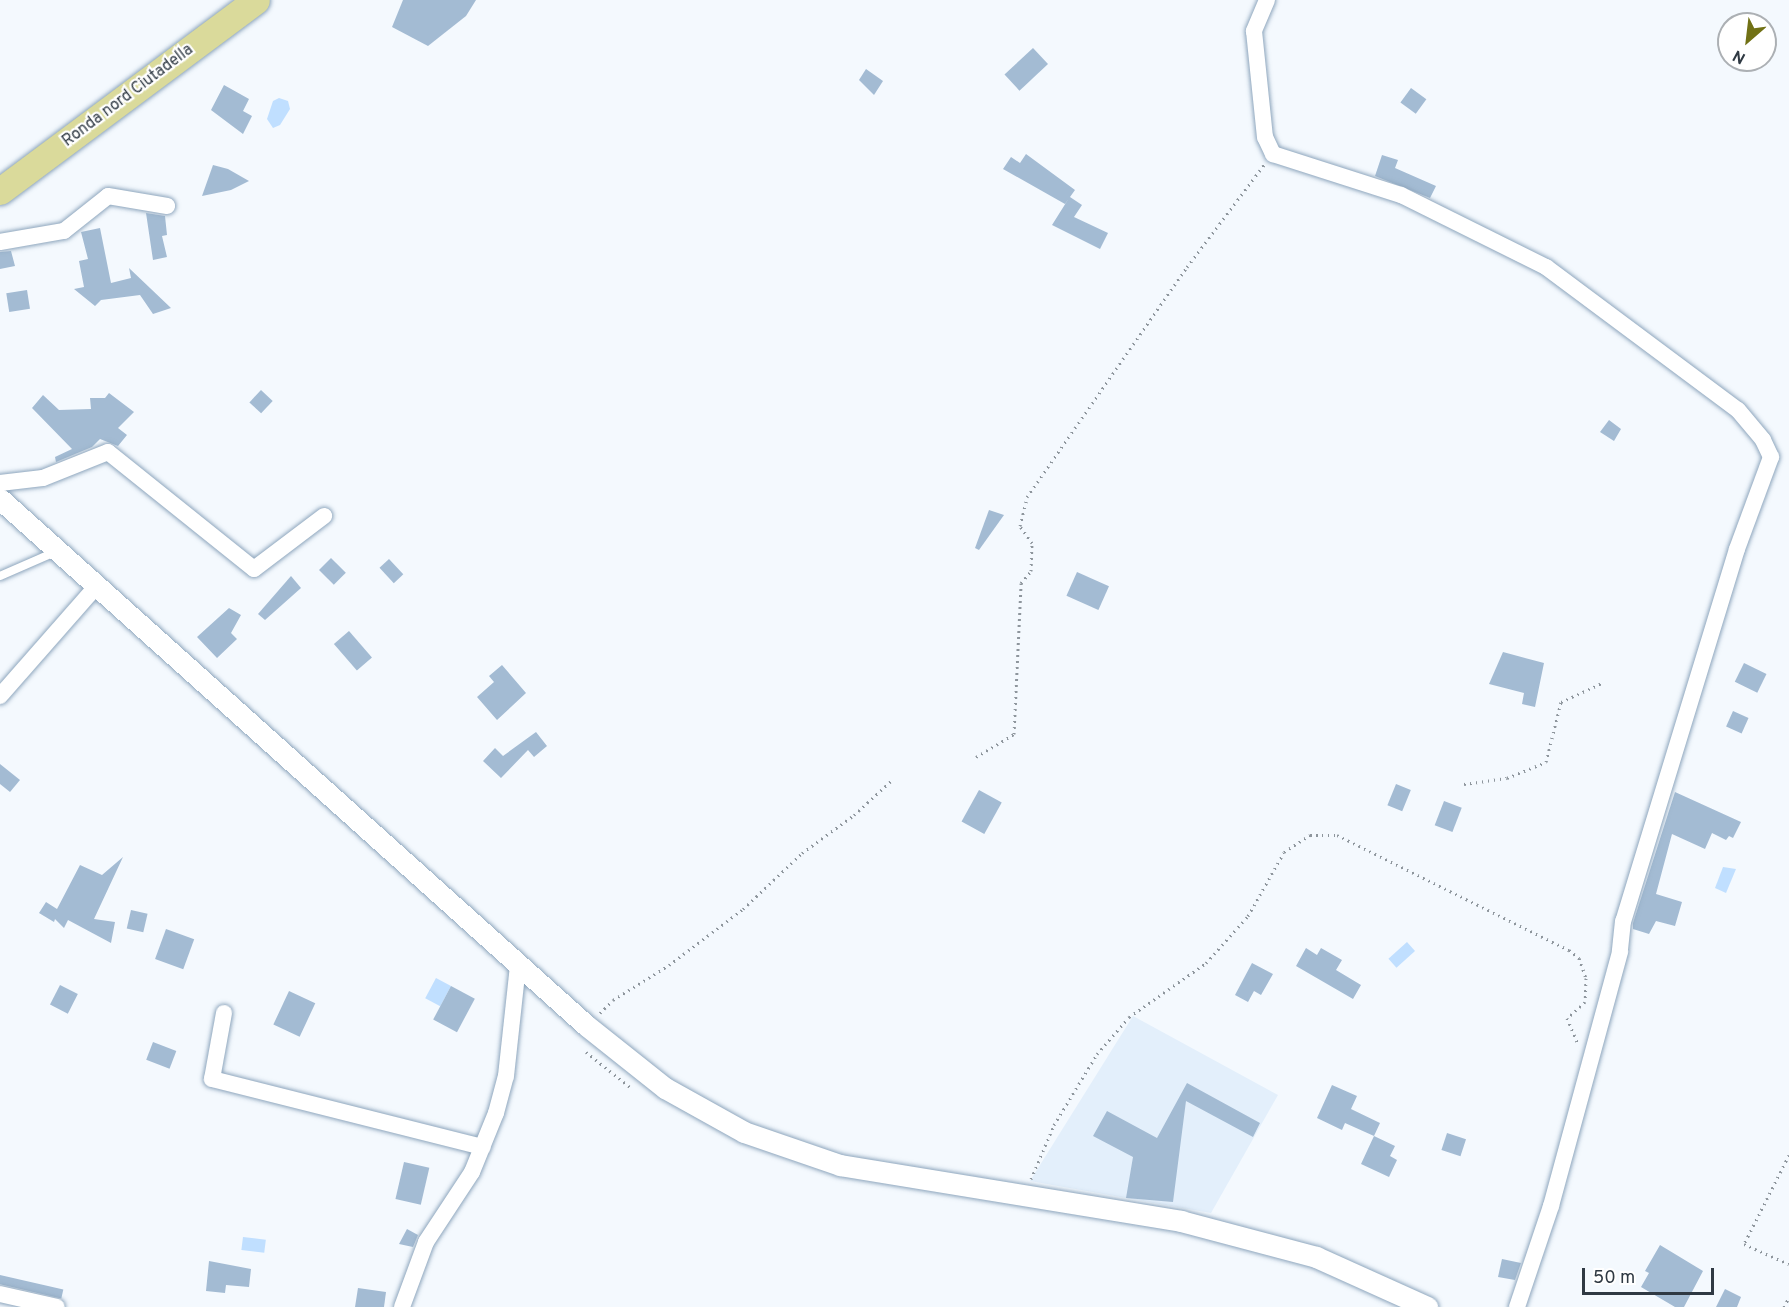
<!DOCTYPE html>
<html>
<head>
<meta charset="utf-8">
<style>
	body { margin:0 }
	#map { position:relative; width:1789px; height:1307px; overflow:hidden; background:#f4f9fe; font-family:Overpass,sans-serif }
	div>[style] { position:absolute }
	.built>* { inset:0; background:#e3effb }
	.water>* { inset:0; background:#c0dfff; transform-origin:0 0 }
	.building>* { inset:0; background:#a3bbd3; transform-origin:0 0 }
	.path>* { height:3px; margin-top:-1.5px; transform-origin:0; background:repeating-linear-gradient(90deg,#8e969d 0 1.5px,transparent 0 6px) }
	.roads { filter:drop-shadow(0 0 2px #8ea6bd) drop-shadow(0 0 2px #8ea6bd) }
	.service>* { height:8px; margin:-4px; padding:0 4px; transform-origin:4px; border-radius:4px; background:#fff }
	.minor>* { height:16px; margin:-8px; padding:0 8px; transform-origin:8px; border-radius:8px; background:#fff }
	.tertiary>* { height:21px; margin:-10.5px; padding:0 10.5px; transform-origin:10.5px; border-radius:10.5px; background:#fff }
	.primary>* { height:27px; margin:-13.5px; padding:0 13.5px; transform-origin:13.5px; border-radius:13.5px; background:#dada9b }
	span { translate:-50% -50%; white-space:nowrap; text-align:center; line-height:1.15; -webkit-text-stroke:4.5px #fff; paint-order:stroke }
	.street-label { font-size:16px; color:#2f3943 }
	.north { position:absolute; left:1717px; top:12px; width:60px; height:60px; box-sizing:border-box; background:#fff; border:2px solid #acb0b4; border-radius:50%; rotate:208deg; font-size:16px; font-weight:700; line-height:24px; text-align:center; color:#2f3943 }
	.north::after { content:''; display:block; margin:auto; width:21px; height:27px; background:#717115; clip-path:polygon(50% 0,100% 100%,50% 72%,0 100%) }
	.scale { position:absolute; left:1582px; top:1268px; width:132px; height:27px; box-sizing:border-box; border:3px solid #2f3943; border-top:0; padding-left:8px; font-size:18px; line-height:21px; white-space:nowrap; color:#2f3943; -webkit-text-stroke:4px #fff; paint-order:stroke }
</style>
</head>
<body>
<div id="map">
	<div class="built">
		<i style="clip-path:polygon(1133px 1016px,1278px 1095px,1211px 1213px,1030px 1181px)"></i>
	</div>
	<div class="water">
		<i style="clip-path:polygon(279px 98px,288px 101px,290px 109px,280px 125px,273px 128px,267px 119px,273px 101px)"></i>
		<i style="clip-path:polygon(1723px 867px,1736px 869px,1726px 893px,1715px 888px)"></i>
		<i style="left:1407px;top:942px;width:12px;height:25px;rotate:48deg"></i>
		<i style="left:436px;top:978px;width:17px;height:23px;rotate:28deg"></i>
		<i style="left:243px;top:1237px;width:23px;height:13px;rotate:7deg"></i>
	</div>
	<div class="building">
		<i style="clip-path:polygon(403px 0,476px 0,466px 16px,428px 46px,392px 27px)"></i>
		<i style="left:1033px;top:48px;width:22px;height:39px;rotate:47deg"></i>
		<i style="clip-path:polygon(866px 69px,883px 81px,874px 95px,859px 80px)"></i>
		<i style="clip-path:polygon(224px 85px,249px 99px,243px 111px,252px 116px,243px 134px,211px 110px)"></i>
		<i style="left:1411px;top:88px;width:19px;height:18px;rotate:36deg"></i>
		<i style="clip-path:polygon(1026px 154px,1075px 190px,1070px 197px,1082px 205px,1074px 217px,1108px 233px,1100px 249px,1052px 225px,1069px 198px,1065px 204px,1003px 169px,1011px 157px,1020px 163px)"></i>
		<i style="clip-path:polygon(1382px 155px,1398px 160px,1395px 168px,1436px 186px,1430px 198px,1375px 176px)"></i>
		<i style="clip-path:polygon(213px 165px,228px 169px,249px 181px,231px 190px,202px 196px)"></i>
		<i style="clip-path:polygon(146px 213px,165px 216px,167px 235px,162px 236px,167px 257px,153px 260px)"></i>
		<i style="clip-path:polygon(100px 228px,111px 283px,131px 278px,129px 268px,171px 308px,153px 314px,140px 295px,101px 300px,95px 306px,74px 289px,84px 287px,79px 261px,88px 259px,81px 232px)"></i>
		<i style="clip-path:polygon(11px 251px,15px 266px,0 269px,0 252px)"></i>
		<i style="left:27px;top:290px;width:19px;height:21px;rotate:81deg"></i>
		<i style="left:261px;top:390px;width:16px;height:17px;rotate:43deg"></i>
		<i style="clip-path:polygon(109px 393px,134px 412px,118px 428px,127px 435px,118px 446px,100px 439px,92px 447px,56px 462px,55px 457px,72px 449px,32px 408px,43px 395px,59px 410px,91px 409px,90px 398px,105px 398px)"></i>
		<i style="clip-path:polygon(1609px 420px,1621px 429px,1614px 441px,1600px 432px)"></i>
		<i style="clip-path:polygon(989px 510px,1004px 515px,979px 550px,975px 548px)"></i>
		<i style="left:331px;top:558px;width:21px;height:17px;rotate:45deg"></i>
		<i style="left:389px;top:559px;width:21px;height:13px;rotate:47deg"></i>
		<i style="left:1077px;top:572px;width:35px;height:26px;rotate:24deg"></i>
		<i style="clip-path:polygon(291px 576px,301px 588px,265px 620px,258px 614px)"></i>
		<i style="clip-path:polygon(229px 608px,241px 615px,231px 633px,237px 639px,217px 658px,197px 637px)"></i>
		<i style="left:349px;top:631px;width:35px;height:20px;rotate:49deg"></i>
		<i style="clip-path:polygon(1503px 652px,1544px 663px,1535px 707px,1522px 704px,1524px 693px,1489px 684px)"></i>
		<i style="left:1744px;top:663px;width:25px;height:21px;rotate:26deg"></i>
		<i style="clip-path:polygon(502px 665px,526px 693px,497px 720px,477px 697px,494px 682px,489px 676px)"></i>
		<i style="left:1733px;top:711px;width:17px;height:17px;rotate:24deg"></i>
		<i style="clip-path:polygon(536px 732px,547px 746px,534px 757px,528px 750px,501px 778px,483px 761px,495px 748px,503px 756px)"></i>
		<i style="clip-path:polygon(0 764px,20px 780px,10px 792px,0 784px)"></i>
		<i style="left:1396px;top:784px;width:16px;height:23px;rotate:22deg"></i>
		<i style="left:979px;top:790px;width:26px;height:36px;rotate:29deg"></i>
		<i style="clip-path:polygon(1675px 792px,1741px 822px,1733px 838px,1729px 836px,1726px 840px,1712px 833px,1705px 849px,1672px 834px,1656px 894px,1682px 902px,1675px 926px,1656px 921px,1649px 934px,1633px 929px,1633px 923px)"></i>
		<i style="left:1444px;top:801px;width:19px;height:26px;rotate:21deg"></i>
		<i style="clip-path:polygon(123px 857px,94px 919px,115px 922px,111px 943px,68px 920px,64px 928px,55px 919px,54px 922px,39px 913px,46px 902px,57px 909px,80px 865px,102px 875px)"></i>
		<i style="left:131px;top:910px;width:17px;height:19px;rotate:13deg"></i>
		<i style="left:166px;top:929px;width:30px;height:32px;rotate:20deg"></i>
		<i style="clip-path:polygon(1306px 948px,1317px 955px,1321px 948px,1342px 960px,1336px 970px,1361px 985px,1353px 999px,1296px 966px)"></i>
		<i style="clip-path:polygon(1252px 963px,1273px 974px,1261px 995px,1254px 991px,1248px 1002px,1235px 995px)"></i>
		<i style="left:60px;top:985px;width:20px;height:22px;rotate:27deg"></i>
		<i style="left:451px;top:986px;width:27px;height:38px;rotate:28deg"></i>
		<i style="left:289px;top:991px;width:29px;height:37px;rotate:25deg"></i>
		<i style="left:153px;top:1042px;width:25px;height:19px;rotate:21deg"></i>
		<i style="clip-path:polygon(1187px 1083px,1260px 1123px,1253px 1137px,1186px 1101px,1173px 1202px,1126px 1198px,1133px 1157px,1093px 1136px,1107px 1111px,1157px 1138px)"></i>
		<i style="clip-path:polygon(1332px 1085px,1357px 1096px,1351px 1109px,1380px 1123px,1374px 1136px,1395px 1146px,1390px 1156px,1397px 1160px,1389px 1177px,1361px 1164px,1374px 1136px,1345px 1123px,1342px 1130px,1317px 1118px)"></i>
		<i style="left:1447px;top:1133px;width:20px;height:18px;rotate:18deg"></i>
		<i style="left:404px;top:1162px;width:26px;height:38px;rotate:13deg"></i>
		<i style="clip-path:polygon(407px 1229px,418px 1235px,413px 1247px,399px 1244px)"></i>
		<i style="clip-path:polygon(1660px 1245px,1703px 1271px,1684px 1307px,1675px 1307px,1641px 1287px,1649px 1273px,1645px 1271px)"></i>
		<i style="clip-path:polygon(1502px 1259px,1521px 1263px,1515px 1280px,1498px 1277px)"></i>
		<i style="clip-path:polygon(209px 1261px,251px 1269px,249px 1287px,226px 1285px,225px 1293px,206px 1291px)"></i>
		<i style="left:0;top:1275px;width:65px;height:9px;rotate:13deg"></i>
		<i style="clip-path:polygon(358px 1288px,386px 1292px,384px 1307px,355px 1307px)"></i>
		<i style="clip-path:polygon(1725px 1289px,1741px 1297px,1737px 1307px,1716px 1307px)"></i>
	</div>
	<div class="path">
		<i style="left:976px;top:757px;width:44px;rotate:-31.2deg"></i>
		<i style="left:1014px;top:734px;width:151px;rotate:-87.3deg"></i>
		<i style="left:1021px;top:583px;width:16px;rotate:-50deg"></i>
		<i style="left:1031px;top:571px;width:28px;rotate:-88deg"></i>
		<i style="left:1032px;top:543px;width:21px;rotate:-125deg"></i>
		<i style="left:1020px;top:526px;width:30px;rotate:-76deg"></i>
		<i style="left:1027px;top:497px;width:280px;rotate:-55.2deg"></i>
		<i style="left:1187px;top:267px;width:128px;rotate:-53deg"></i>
		<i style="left:1464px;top:784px;width:43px;rotate:-7.9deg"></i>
		<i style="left:1507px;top:778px;width:42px;rotate:-22.3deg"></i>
		<i style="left:1546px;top:762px;width:62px;rotate:-76deg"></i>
		<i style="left:1561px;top:702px;width:45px;rotate:-24.9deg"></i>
		<i style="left:600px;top:1013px;width:18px;rotate:-45deg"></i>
		<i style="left:613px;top:1000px;width:66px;rotate:-32deg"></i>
		<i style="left:669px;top:965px;width:93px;rotate:-37.1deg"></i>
		<i style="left:743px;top:909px;width:81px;rotate:-43.5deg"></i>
		<i style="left:802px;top:853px;width:64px;rotate:-36.2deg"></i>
		<i style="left:854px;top:815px;width:50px;rotate:-42.6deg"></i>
		<i style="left:586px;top:1052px;width:56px;rotate:38.5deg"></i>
		<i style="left:1789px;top:1155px;width:100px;rotate:116.8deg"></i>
		<i style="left:1744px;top:1244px;width:49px;rotate:24deg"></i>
		<i style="left:1031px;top:1179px;width:59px;rotate:-66.9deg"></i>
		<i style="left:1054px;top:1125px;width:83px;rotate:-58.8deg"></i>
		<i style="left:1097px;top:1054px;width:49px;rotate:-49.1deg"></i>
		<i style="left:1129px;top:1017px;width:94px;rotate:-35deg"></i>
		<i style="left:1206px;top:963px;width:63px;rotate:-48.2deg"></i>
		<i style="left:1248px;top:916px;width:73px;rotate:-60.6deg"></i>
		<i style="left:1284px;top:852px;width:31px;rotate:-33deg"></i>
		<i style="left:1310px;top:835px;width:27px"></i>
		<i style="left:1337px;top:835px;width:259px;rotate:26.4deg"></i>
		<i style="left:1569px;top:950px;width:13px;rotate:39deg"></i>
		<i style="left:1579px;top:958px;width:21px;rotate:71deg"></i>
		<i style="left:1586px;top:978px;width:24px;rotate:92deg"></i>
		<i style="left:1585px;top:1002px;width:24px;rotate:138deg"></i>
		<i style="left:1567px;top:1018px;width:28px;rotate:67deg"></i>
		<i style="left:1784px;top:1307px;width:11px;rotate:-63deg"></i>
	</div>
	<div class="roads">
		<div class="service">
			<i style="left:0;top:576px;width:60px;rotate:-23.6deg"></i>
		</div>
		<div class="minor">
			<i style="left:1267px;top:0;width:34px;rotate:113deg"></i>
			<i style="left:1254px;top:31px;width:107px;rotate:84.1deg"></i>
			<i style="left:1265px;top:137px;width:19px;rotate:65deg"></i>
			<i style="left:1273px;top:154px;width:134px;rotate:17.8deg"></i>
			<i style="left:1401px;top:195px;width:162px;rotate:26.4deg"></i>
			<i style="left:1546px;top:267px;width:239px;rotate:36.7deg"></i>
			<i style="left:1738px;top:410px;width:39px;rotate:50deg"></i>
			<i style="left:1763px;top:440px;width:19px;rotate:65deg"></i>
			<i style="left:1771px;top:457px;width:98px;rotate:110.3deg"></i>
			<i style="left:1737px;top:549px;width:389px;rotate:107deg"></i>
			<i style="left:1623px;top:921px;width:31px;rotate:96deg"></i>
			<i style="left:1620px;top:952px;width:263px;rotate:105.2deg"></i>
			<i style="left:1551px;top:1206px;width:107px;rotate:108.6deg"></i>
			<i style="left:0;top:242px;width:65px;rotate:-9.8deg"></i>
			<i style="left:64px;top:231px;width:56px;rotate:-38.5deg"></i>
			<i style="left:108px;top:196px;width:60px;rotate:9.6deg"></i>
			<i style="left:0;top:483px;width:43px;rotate:-6.6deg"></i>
			<i style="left:43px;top:478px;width:70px;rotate:-21.8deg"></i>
			<i style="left:108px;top:452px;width:187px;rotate:38.7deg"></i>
			<i style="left:254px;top:569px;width:88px;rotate:-37.1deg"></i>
			<i style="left:0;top:696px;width:144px;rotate:-48.7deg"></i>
			<i style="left:224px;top:1013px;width:67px;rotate:100.3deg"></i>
			<i style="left:212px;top:1079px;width:279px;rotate:14.1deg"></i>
			<i style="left:0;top:1294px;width:58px;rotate:12.8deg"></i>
			<i style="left:402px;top:1307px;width:69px;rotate:-69.7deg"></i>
			<i style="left:426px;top:1242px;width:84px;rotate:-56.7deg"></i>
			<i style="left:472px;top:1172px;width:64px;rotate:-67.9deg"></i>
			<i style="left:496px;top:1113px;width:38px;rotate:-75deg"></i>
			<i style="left:506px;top:1076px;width:112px;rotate:-83.8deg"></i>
		</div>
		<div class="tertiary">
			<i style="left:0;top:499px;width:789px;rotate:41.92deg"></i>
			<i style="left:587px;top:1026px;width:100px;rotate:38.5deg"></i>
			<i style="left:665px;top:1088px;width:90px;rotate:29.1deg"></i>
			<i style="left:744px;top:1132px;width:102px;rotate:19deg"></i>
			<i style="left:840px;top:1165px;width:346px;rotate:9.3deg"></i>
			<i style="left:1181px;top:1221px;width:140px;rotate:14.9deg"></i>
			<i style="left:1316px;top:1257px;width:122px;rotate:24.2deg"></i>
		</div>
		<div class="primary">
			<i style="left:0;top:191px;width:319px;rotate:-36.7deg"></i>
		</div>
	</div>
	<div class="street-label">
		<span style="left:128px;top:96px;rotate:-37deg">Ronda nord Ciutadella</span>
	</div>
	<div class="north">N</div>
	<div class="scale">50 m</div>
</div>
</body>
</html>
